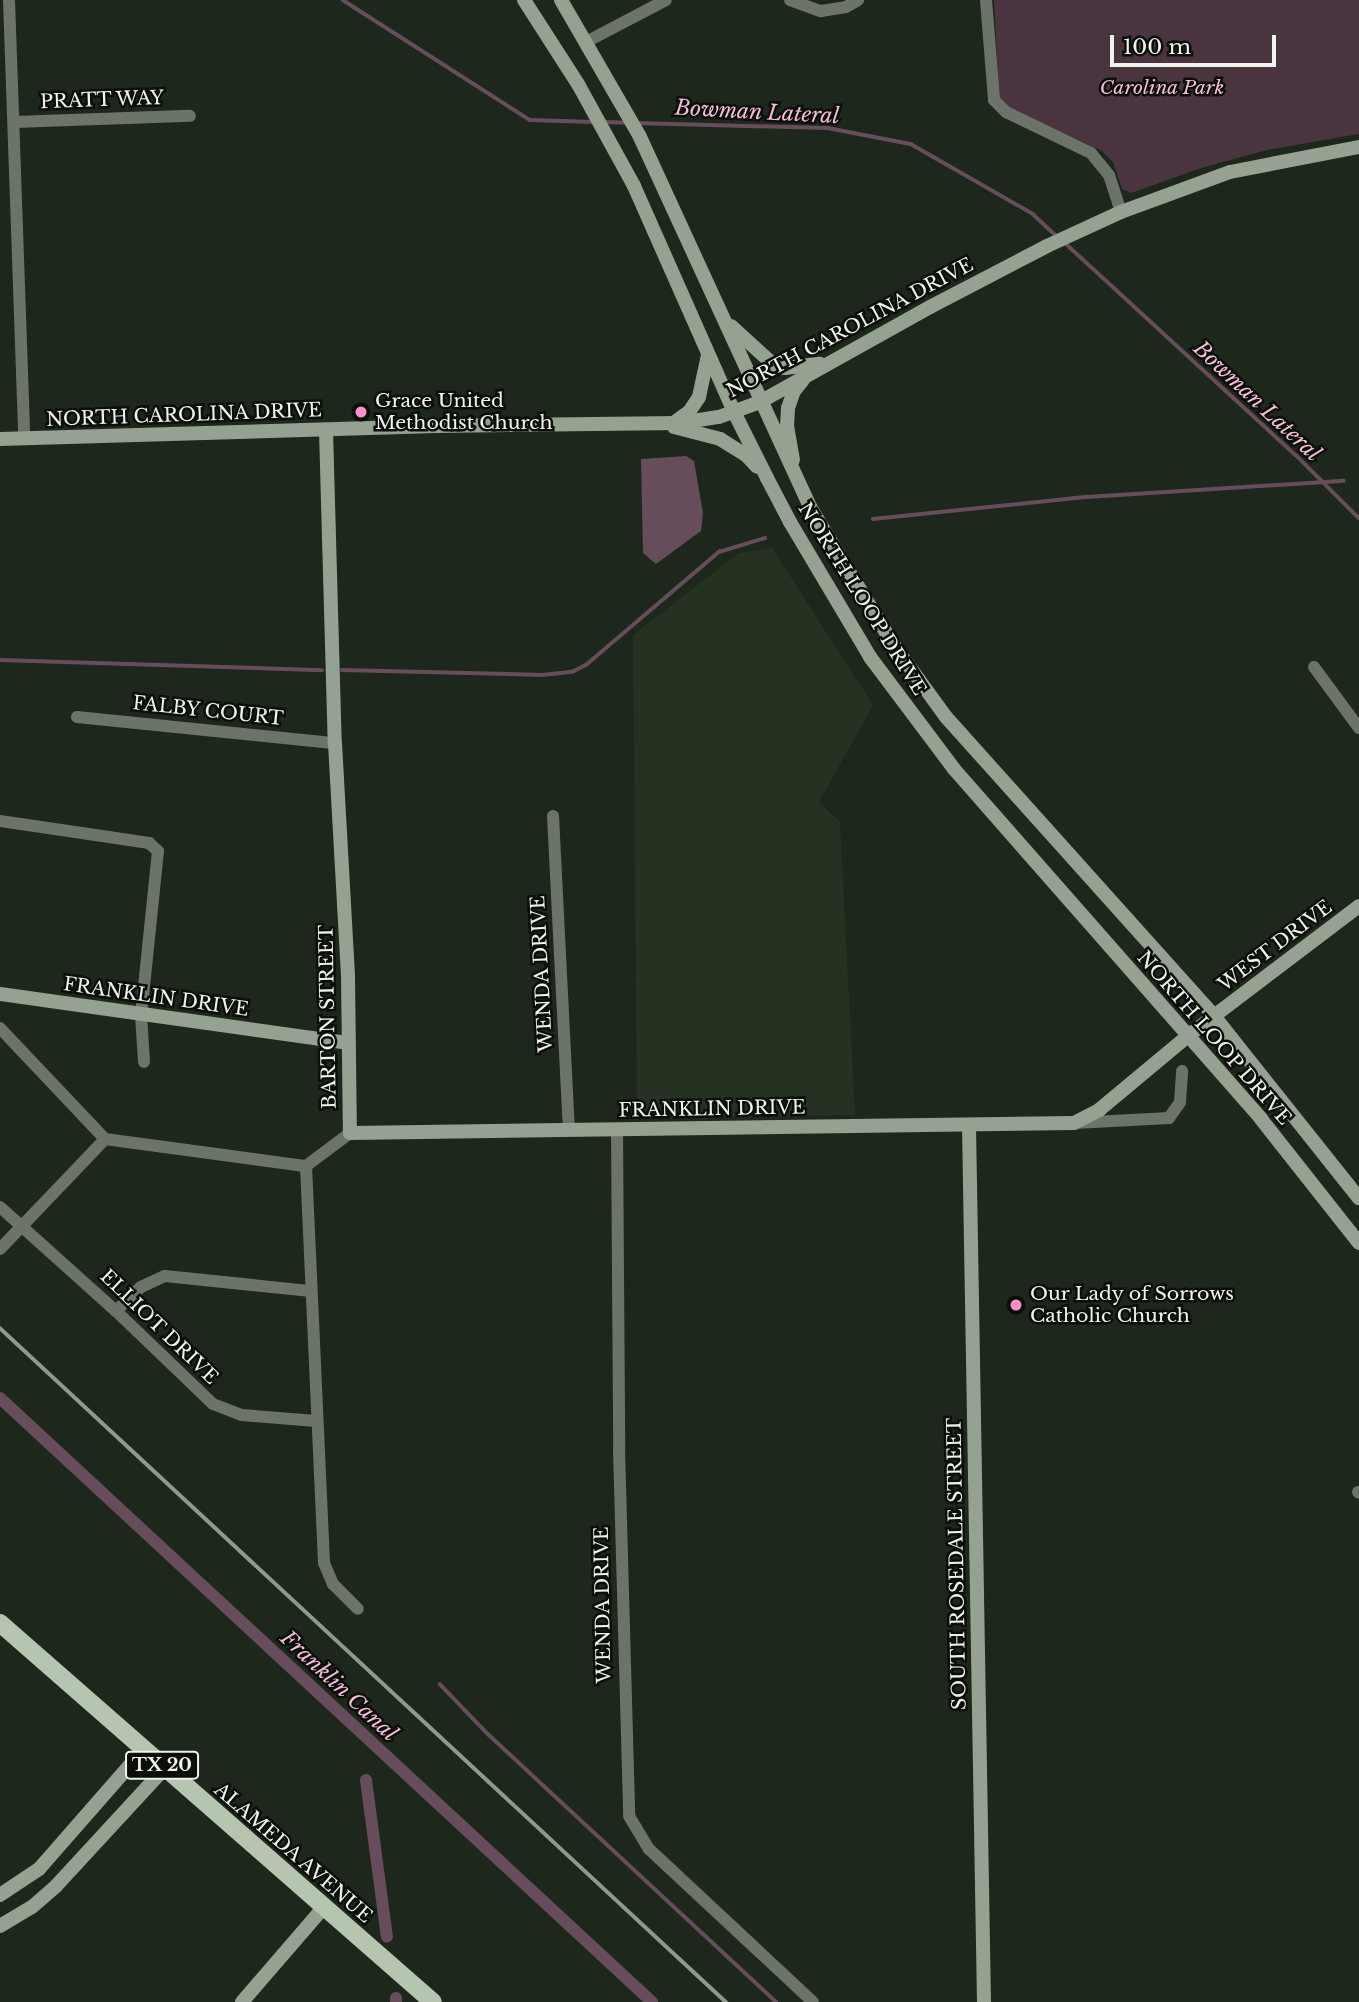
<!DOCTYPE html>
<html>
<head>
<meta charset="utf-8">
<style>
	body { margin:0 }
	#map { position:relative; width:1359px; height:2002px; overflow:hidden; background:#1e271b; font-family:"Libre Baskerville",serif }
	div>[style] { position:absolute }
	.built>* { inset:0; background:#253221 }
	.green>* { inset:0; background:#4a3440 }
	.water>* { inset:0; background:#674d5b }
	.stream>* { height:3.5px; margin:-1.75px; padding:0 1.75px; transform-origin:1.75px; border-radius:1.75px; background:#674d5b }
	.canal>* { height:12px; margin:-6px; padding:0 6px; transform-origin:6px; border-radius:6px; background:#674d5b }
	.street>* { height:12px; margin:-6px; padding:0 6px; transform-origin:6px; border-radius:6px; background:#6c7469 }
	.secondary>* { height:14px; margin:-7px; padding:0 7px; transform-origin:7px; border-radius:7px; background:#95a291 }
	.primary>* { height:18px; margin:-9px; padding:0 9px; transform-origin:9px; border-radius:9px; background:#b5c5af }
	.rail>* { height:3.5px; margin:-1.75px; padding:0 1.75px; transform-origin:1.75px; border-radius:1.75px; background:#91988e }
	.dots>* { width:19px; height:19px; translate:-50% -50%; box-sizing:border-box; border:4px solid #0b0e09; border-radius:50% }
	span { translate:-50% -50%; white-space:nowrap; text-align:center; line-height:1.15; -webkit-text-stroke:5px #0b0e09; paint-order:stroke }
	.shield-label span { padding:2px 5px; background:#0b0e09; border:2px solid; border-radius:5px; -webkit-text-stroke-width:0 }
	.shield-label { font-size:18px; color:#eef4ec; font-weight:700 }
	.park-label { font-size:19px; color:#f4bfdb; font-style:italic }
	.street-label { font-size:19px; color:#eef4ec }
	.poi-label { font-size:19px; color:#eef4ec }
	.left { translate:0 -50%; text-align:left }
	.water-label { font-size:21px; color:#f3beda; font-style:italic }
	.scale { position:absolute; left:1110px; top:35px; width:166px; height:32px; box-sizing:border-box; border:4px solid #eef4ec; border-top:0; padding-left:9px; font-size:21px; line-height:24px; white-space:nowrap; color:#eef4ec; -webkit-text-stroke:5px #0b0e09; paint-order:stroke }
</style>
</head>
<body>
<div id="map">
	<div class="built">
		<i style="clip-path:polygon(772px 548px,873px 705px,819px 802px,840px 822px,855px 1115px,637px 1118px,633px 635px,739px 553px)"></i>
	</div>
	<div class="green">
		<i style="clip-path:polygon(994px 0,1359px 0,1359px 134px,1267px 150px,1201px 168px,1131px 193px,1122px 189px,1113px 162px,1102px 151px,1012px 110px,999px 100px)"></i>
	</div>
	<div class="water">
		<i style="clip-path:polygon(686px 456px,694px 461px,703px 513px,701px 531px,656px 564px,643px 553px,641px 459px)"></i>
	</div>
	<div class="stream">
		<i style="left:343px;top:0;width:222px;rotate:32.7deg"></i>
		<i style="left:530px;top:120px;width:63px;rotate:1.8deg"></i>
		<i style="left:604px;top:122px;width:24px;rotate:2deg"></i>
		<i style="left:635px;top:123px;width:193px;rotate:1.5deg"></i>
		<i style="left:828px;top:128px;width:85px;rotate:10.9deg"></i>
		<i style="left:911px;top:144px;width:141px;rotate:29.8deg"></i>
		<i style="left:1033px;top:214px;width:33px;rotate:43deg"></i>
		<i style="left:1063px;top:241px;width:316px;rotate:42.6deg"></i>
		<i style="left:1296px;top:455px;width:89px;rotate:45deg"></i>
		<i style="left:873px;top:519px;width:215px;rotate:-5.9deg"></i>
		<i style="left:1087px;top:497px;width:257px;rotate:-3.6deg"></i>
		<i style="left:0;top:660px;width:322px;rotate:1.8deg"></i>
		<i style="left:342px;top:670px;width:200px;rotate:1.4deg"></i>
		<i style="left:542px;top:675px;width:30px;rotate:-6deg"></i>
		<i style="left:572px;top:672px;width:16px;rotate:-27deg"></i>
		<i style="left:586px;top:665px;width:175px;rotate:-40.4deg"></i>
		<i style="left:719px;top:552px;width:48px;rotate:-16.9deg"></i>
		<i style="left:440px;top:1684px;width:68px;rotate:46.2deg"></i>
		<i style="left:487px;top:1733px;width:395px;rotate:42.9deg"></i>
	</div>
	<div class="canal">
		<i style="left:0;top:1398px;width:889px;rotate:42.81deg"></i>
		<i style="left:366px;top:1780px;width:158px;rotate:82.4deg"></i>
		<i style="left:396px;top:1998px;width:4px;rotate:90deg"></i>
	</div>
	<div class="street">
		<i style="left:9px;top:0;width:438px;rotate:88deg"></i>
		<i style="left:790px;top:0;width:33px;rotate:20deg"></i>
		<i style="left:821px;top:11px;width:25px;rotate:-9deg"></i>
		<i style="left:846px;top:7px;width:14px;rotate:-30deg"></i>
		<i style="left:986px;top:0;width:100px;rotate:85.4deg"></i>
		<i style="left:994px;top:100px;width:17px;rotate:45deg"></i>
		<i style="left:1006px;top:112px;width:94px;rotate:25.8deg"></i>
		<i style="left:1091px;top:153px;width:28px;rotate:51deg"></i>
		<i style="left:1109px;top:175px;width:39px;rotate:72deg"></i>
		<i style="left:586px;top:42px;width:90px;rotate:-27.7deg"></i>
		<i style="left:14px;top:122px;width:176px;rotate:-2deg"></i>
		<i style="left:1314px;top:667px;width:76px;rotate:53.6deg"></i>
		<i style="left:77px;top:717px;width:259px;rotate:5.8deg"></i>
		<i style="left:553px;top:816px;width:314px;rotate:87.1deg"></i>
		<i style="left:0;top:821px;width:151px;rotate:8.4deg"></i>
		<i style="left:149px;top:843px;width:12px;rotate:42deg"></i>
		<i style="left:158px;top:851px;width:165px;rotate:95.9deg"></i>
		<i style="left:141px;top:1015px;width:47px;rotate:86.3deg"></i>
		<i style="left:0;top:1028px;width:153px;rotate:46.6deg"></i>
		<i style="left:105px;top:1139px;width:203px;rotate:7.7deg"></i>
		<i style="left:1075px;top:1123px;width:94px;rotate:-3deg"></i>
		<i style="left:1169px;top:1118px;width:19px;rotate:-55deg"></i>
		<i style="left:1180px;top:1102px;width:31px;rotate:-86deg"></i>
		<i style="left:617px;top:1130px;width:319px;rotate:89.6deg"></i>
		<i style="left:619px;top:1449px;width:367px;rotate:88.4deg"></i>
		<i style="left:629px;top:1816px;width:39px;rotate:59deg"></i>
		<i style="left:649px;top:1849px;width:224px;rotate:43deg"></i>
		<i style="left:306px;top:1166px;width:397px;rotate:87.4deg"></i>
		<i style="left:324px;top:1563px;width:23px;rotate:67deg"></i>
		<i style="left:333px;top:1584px;width:35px;rotate:45deg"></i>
		<i style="left:306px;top:1166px;width:55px;rotate:-36.9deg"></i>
		<i style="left:0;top:1207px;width:156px;rotate:41.9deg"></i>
		<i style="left:116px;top:1311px;width:134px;rotate:43.8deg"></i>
		<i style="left:213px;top:1404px;width:31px;rotate:21deg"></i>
		<i style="left:242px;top:1415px;width:74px;rotate:4.6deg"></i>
		<i style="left:0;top:1249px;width:152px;rotate:-46.3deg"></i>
		<i style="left:116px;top:1311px;width:35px;rotate:-44deg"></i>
		<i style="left:141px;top:1287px;width:26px;rotate:-25deg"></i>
		<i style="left:165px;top:1276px;width:147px;rotate:5.9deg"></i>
		<i style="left:1358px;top:1492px;width:1px;rotate:45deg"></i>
	</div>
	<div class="secondary">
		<i style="left:524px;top:0;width:100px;rotate:57.3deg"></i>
		<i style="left:578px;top:84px;width:116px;rotate:61.2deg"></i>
		<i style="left:634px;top:186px;width:247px;rotate:66.1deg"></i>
		<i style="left:734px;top:412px;width:74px;rotate:63.4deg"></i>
		<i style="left:767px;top:478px;width:50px;rotate:62.4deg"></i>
		<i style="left:790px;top:522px;width:157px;rotate:59.3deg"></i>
		<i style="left:870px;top:657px;width:140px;rotate:53.1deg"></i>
		<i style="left:954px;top:769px;width:466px;rotate:48.7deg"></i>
		<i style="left:1261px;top:1119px;width:158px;rotate:51.7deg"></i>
		<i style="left:561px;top:0;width:158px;rotate:60deg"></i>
		<i style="left:640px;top:137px;width:407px;rotate:65.3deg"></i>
		<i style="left:810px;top:507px;width:160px;rotate:58.8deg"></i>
		<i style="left:893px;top:644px;width:90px;rotate:54deg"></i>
		<i style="left:946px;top:717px;width:402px;rotate:48.1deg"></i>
		<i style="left:1214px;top:1016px;width:233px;rotate:51.5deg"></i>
		<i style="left:731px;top:326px;width:59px;rotate:42.3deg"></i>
		<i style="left:775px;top:366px;width:10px;rotate:11deg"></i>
		<i style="left:785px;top:368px;width:35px;rotate:-7deg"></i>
		<i style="left:675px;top:422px;width:17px;rotate:-36deg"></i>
		<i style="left:689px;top:412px;width:18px;rotate:-56deg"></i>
		<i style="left:699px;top:397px;width:43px;rotate:-77.9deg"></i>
		<i style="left:674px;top:427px;width:48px;rotate:14.6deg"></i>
		<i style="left:720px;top:439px;width:31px;rotate:32deg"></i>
		<i style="left:746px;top:455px;width:16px;rotate:47deg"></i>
		<i style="left:326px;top:430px;width:313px;rotate:88.4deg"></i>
		<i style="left:335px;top:743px;width:233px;rotate:86.8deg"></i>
		<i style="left:348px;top:976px;width:157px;rotate:89.3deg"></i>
		<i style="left:350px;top:1133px;width:724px;rotate:-0.79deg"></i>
		<i style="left:1074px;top:1123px;width:28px;rotate:-27deg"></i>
		<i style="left:1099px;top:1110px;width:117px;rotate:-39.8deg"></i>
		<i style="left:1189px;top:1035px;width:213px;rotate:-37.2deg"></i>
		<i style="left:0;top:439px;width:436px;rotate:-1.7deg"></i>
		<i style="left:436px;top:426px;width:244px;rotate:-0.7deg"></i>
		<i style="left:680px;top:423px;width:39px;rotate:-9deg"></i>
		<i style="left:719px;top:417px;width:44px;rotate:-20.1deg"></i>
		<i style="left:760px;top:402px;width:195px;rotate:-29.2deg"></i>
		<i style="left:930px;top:307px;width:132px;rotate:-27.5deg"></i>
		<i style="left:1047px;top:246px;width:81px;rotate:-24.7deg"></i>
		<i style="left:1121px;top:212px;width:116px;rotate:-20.2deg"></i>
		<i style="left:1230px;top:172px;width:131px;rotate:-11deg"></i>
		<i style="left:793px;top:460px;width:34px;rotate:-100deg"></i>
		<i style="left:787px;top:427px;width:19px;rotate:-87deg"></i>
		<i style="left:788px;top:408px;width:18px;rotate:-71deg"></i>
		<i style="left:794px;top:391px;width:14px;rotate:-51deg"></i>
		<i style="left:0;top:994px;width:351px;rotate:8deg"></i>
		<i style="left:969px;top:1126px;width:876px;rotate:89.02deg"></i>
		<i style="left:0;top:1895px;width:47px;rotate:-33.7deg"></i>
		<i style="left:39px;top:1869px;width:158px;rotate:-48.8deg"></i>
		<i style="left:0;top:1926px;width:37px;rotate:-31deg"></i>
		<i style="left:32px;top:1907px;width:32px;rotate:-41deg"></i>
		<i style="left:56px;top:1886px;width:161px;rotate:-47.3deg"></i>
		<i style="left:242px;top:2002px;width:124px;rotate:-49.2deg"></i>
	</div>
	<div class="primary">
		<i style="left:0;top:1623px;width:575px;rotate:41.2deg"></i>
	</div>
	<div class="rail">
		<i style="left:0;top:1328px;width:991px;rotate:42.87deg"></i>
	</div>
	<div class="dots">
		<i style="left:361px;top:412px;background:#f890cb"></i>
		<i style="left:1016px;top:1305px;background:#f890cb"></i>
	</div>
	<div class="shield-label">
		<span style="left:162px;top:1765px">TX 20</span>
	</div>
	<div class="park-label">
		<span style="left:1162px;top:88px">Carolina Park</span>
	</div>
	<div class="street-label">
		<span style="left:102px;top:100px;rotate:-2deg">PRATT WAY</span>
		<span style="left:850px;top:328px;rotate:-28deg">NORTH CAROLINA DRIVE</span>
		<span style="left:184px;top:415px;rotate:-2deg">NORTH CAROLINA DRIVE</span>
		<span style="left:862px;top:599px;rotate:58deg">NORTH LOOP DRIVE</span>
		<span style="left:208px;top:711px;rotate:6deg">FALBY COURT</span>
		<span style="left:1275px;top:946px;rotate:-37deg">WEST DRIVE</span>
		<span style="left:542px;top:974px;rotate:-93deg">WENDA DRIVE</span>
		<span style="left:156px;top:997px;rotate:8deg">FRANKLIN DRIVE</span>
		<span style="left:328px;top:1017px;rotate:-91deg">BARTON STREET</span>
		<span style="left:1214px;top:1038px;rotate:49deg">NORTH LOOP DRIVE</span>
		<span style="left:712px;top:1109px;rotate:-1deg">FRANKLIN DRIVE</span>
		<span style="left:159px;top:1327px;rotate:44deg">ELLIOT DRIVE</span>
		<span style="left:957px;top:1564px;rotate:-91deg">SOUTH ROSEDALE STREET</span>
		<span style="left:603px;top:1605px;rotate:-91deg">WENDA DRIVE</span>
		<span style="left:293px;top:1853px;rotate:41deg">ALAMEDA AVENUE</span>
	</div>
	<div class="poi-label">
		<span class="left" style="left:375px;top:412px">Grace United<br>Methodist Church</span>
		<span class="left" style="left:1030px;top:1305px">Our Lady of Sorrows<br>Catholic Church</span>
	</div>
	<div class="water-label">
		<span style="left:757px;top:112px;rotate:3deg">Bowman Lateral</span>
		<span style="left:1257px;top:401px;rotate:43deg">Bowman Lateral</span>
		<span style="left:339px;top:1686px;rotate:43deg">Franklin Canal</span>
	</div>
	<div class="scale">100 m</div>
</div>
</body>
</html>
